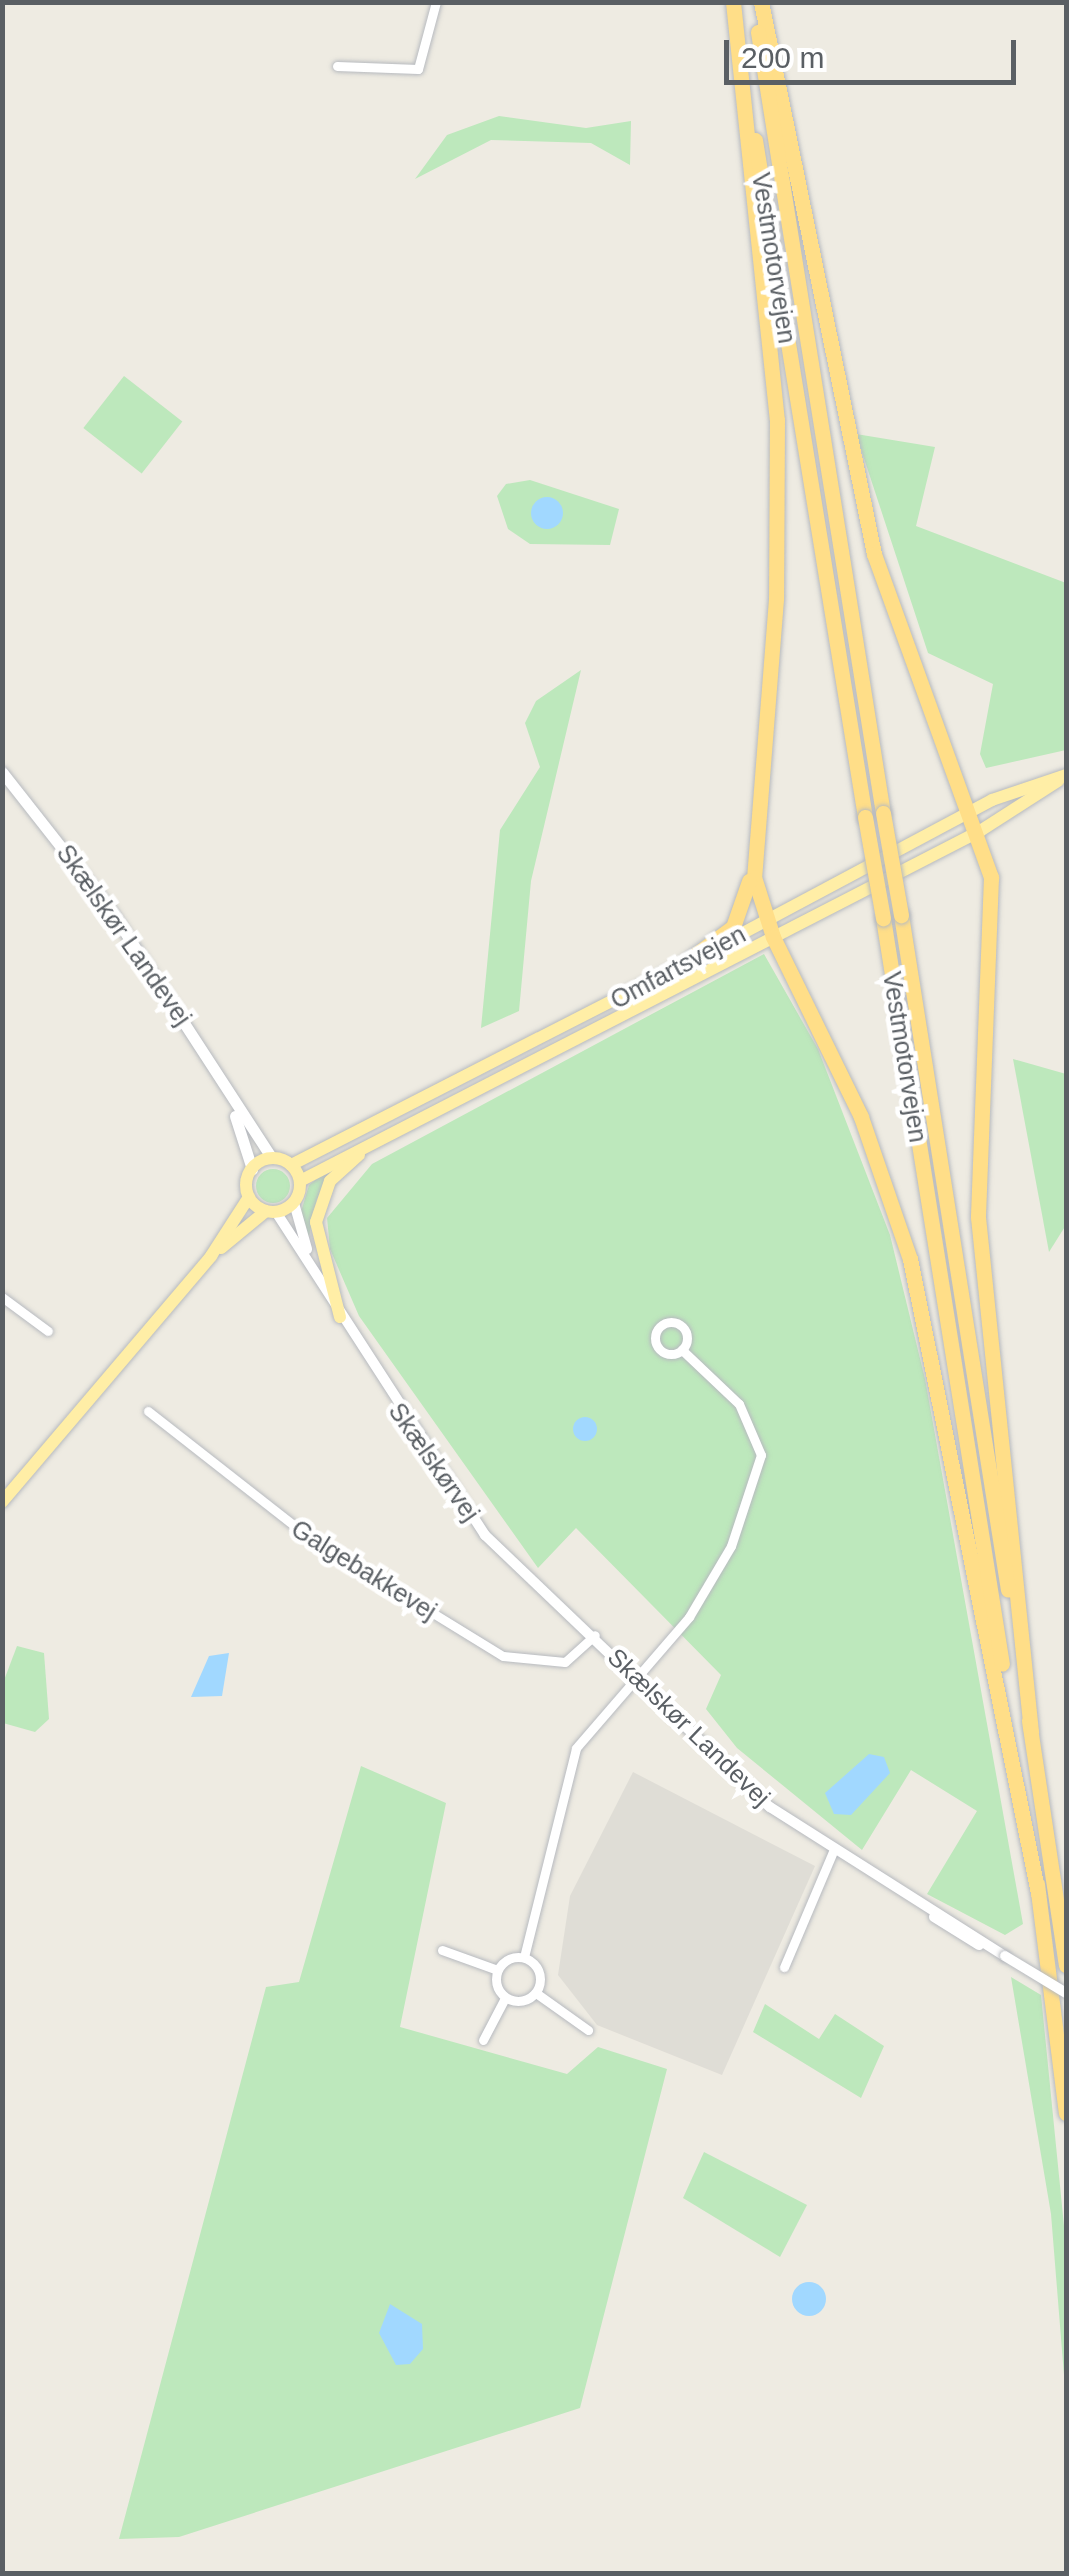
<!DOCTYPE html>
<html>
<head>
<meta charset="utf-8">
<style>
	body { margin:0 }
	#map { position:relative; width:1069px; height:2576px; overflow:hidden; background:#eeebe2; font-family:Helvetica,sans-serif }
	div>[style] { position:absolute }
	.industrial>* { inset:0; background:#dfddd6 }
	.green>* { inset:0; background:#bde8bc; transform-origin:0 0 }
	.round { border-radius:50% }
	.water>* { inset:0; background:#a1d8ff }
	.roads { filter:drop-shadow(0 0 2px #b7babf) drop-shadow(0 0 2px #b7babf) }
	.minor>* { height:9px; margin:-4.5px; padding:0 4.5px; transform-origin:4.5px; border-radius:4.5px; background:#fff }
	.minor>.ring { margin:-4.5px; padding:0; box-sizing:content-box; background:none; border:9px solid #fff; border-radius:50% }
	.tertiary>* { height:10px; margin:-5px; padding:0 5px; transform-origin:5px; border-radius:5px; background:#fff }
	.secondary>* { height:11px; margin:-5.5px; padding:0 5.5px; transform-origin:5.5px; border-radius:5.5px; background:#fff }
	.primary>* { height:12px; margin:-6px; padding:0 6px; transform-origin:6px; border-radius:6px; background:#ffeea6 }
	.primary>.ring { margin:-6px; padding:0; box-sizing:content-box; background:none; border:12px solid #ffeea6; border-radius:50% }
	.motorway>* { height:15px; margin:-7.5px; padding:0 7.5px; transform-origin:7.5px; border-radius:7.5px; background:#ffde88 }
	.bridges { filter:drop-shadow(0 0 2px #b7babf) drop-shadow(0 0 2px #b7babf) }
	.tertiary-bridge>* { height:10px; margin:-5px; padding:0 5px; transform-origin:5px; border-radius:5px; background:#fff }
	.motorway-bridge>* { height:15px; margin:-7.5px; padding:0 7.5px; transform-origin:7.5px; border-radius:7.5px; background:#ffde88 }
	span { translate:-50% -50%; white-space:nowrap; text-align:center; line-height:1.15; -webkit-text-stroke:9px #fff; paint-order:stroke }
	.street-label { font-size:25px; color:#5a5f64 }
	.frame { position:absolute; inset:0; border:5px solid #5a5f64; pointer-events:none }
	.scale { position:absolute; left:724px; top:40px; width:292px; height:45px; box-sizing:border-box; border:5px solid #5a5f64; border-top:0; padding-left:12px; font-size:30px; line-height:35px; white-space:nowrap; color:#5a5f64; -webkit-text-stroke:8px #fff; paint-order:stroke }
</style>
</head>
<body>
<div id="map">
	<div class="industrial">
		<i style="clip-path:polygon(633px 1772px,815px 1866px,722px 2075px,597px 2025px,558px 1975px,570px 1896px)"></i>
	</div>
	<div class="green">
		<i style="clip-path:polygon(499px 116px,586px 128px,631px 121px,630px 165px,591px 143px,491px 140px,415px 179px,447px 135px)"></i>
		<i style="left:124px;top:376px;width:74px;height:66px;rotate:38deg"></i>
		<i style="clip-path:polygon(856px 434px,935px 447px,916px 526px,1066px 583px,1066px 750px,986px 768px,980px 754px,993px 684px,928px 653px)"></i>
		<i style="clip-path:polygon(530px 480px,619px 509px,610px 545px,530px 544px,508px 529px,497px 496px,506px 484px)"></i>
		<i style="clip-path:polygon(581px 670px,531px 881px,519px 1011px,481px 1028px,500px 830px,540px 767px,525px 723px,536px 701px)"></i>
		<i style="clip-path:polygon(764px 954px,818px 1049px,890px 1235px,925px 1379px,1023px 1924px,1005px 1935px,927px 1894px,977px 1811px,911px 1770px,862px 1850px,737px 1748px,706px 1709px,721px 1675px,576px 1528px,538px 1568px,359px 1316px,330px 1249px,327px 1218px,372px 1164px)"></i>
		<i style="clip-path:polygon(1013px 1059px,1066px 1074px,1066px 1225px,1049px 1252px)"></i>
		<i style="clip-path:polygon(336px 1164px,317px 1199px,308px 1240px,300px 1215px,309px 1185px)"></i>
		<i class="round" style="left:256px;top:1169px;width:34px;height:34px"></i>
		<i style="clip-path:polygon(17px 1646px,44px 1653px,49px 1719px,35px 1732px,3px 1723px,3px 1683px)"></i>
		<i style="clip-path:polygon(361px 1766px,446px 1803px,400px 2027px,567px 2074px,598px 2047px,667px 2069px,580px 2408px,179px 2537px,119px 2539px,266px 1987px,299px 1982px)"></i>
		<i style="clip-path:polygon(1011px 1977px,1041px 1995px,1066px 2246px,1066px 2400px,1051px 2214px)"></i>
		<i style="clip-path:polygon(765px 2004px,819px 2039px,835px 2014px,884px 2046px,861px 2098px,753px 2032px)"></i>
		<i style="clip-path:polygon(704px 2152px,807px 2205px,780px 2257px,683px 2198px)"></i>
	</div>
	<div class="water">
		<i class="round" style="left:531px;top:497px;width:32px;height:32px"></i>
		<i class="round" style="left:573px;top:1417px;width:24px;height:24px"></i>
		<i style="clip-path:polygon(229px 1653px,222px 1696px,191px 1697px,209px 1656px)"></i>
		<i style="clip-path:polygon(869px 1754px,884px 1757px,890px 1773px,851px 1815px,834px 1814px,825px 1793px)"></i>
		<i class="round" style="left:792px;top:2282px;width:34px;height:34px"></i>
		<i style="clip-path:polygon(390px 2304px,422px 2324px,423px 2349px,410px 2364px,396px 2365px,379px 2333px)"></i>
	</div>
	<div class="roads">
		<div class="minor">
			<i style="left:337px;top:66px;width:81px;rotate:2.1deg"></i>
			<i style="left:418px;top:69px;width:69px;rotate:-75deg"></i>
			<i style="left:2px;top:1297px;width:57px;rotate:36.5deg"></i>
			<i class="ring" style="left:655px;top:1322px;width:23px;height:23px"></i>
			<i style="left:148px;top:1411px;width:201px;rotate:38.1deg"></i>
			<i style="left:306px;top:1535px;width:231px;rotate:31.6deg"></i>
			<i style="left:503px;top:1656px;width:62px;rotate:5.5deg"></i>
			<i style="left:565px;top:1662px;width:40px;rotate:-42deg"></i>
			<i style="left:442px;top:1950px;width:59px;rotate:19.7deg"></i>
			<i class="ring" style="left:496px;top:1957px;width:35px;height:35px"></i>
			<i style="left:524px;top:1957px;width:215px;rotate:-76deg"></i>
			<i style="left:576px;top:1748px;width:173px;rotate:-49.2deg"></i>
			<i style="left:689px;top:1617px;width:82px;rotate:-59.4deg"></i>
			<i style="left:731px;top:1546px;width:96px;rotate:-71.8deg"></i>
			<i style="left:761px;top:1455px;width:56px;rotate:-113.3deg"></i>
			<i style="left:739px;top:1404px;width:79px;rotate:-136.5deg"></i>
			<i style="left:784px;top:1967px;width:128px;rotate:-67deg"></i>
			<i style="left:536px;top:1993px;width:64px;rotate:35.4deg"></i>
			<i style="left:483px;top:2040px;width:47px;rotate:-62.4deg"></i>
		</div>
		<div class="tertiary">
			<i style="left:294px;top:1203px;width:48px;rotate:74.2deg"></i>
			<i style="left:276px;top:1212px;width:385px;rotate:57.1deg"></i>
			<i style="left:485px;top:1535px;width:394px;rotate:43.7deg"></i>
			<i style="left:770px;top:1807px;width:278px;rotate:32.4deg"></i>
			<i style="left:934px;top:1917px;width:53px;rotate:31.9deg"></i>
		</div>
		<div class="secondary">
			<i style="left:2px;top:772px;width:174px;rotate:51.8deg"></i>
			<i style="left:110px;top:909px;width:297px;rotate:57deg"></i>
			<i style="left:235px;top:1116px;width:56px;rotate:72.2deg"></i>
		</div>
		<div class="primary">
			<i style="left:715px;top:948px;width:314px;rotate:-28.1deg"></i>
			<i style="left:992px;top:800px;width:78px;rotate:-18.7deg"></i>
			<i class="ring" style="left:246px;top:1158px;width:42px;height:42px"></i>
			<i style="left:291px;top:1165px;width:441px;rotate:-27.1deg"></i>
			<i style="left:300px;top:1181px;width:765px;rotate:-27.24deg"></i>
			<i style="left:980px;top:831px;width:93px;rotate:-32.7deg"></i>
			<i style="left:221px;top:1248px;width:58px;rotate:-39.4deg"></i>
			<i style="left:340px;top:1317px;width:98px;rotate:-104.2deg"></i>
			<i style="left:316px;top:1222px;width:43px;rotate:-71.1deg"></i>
			<i style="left:330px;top:1181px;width:39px;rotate:-42deg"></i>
			<i style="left:2px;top:1502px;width:323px;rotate:-49.6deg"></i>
			<i style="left:211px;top:1256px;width:70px;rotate:-57.2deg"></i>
		</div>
		<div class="motorway">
			<i style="left:733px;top:2px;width:420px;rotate:84deg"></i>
			<i style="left:777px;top:420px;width:179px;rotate:90.3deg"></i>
			<i style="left:776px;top:599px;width:279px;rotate:94.5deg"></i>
			<i style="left:754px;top:877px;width:63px;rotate:72.4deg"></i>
			<i style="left:773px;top:937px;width:200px;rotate:63.9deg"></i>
			<i style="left:861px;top:1117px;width:150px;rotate:71deg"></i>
			<i style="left:910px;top:1259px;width:647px;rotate:78.59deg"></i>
			<i style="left:761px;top:2px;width:563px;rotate:78.43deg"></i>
			<i style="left:874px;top:554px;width:344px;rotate:70.1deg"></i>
			<i style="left:991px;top:877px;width:340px;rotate:92.2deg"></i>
			<i style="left:978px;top:1217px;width:518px;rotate:84.12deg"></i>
			<i style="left:758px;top:32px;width:791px;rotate:80.91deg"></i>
			<i style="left:755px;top:140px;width:686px;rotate:80.77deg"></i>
			<i style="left:901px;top:915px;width:683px;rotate:80.99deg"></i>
			<i style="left:883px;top:918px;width:755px;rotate:80.94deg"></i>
			<i style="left:679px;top:967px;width:67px;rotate:-36.5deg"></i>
			<i style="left:733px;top:927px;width:49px;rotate:-70.8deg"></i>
			<i style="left:1029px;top:1721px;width:247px;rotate:81.4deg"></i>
			<i style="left:1037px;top:1884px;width:231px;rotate:82.8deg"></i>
		</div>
	</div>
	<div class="bridges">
		<div class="tertiary-bridge">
			<i style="left:1005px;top:1956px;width:71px;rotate:31.2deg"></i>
		</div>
		<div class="motorway-bridge">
			<i style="left:883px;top:813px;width:104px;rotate:80deg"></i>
			<i style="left:865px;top:817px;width:103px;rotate:79.9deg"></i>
		</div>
	</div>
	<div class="street-label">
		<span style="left:774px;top:258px;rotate:81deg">Vestmotorvejen</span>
		<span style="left:124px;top:935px;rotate:55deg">Skælskør Landevej</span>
		<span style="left:678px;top:967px;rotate:-28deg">Omfartsvejen</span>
		<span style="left:905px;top:1057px;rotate:81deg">Vestmotorvejen</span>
		<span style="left:434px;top:1462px;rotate:55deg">Skælskørvej</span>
		<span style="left:364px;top:1570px;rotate:32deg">Galgebakkevej</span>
		<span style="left:689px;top:1727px;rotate:44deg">Skælskør Landevej</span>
	</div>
	<div class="frame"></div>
	<div class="scale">200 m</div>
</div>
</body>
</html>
